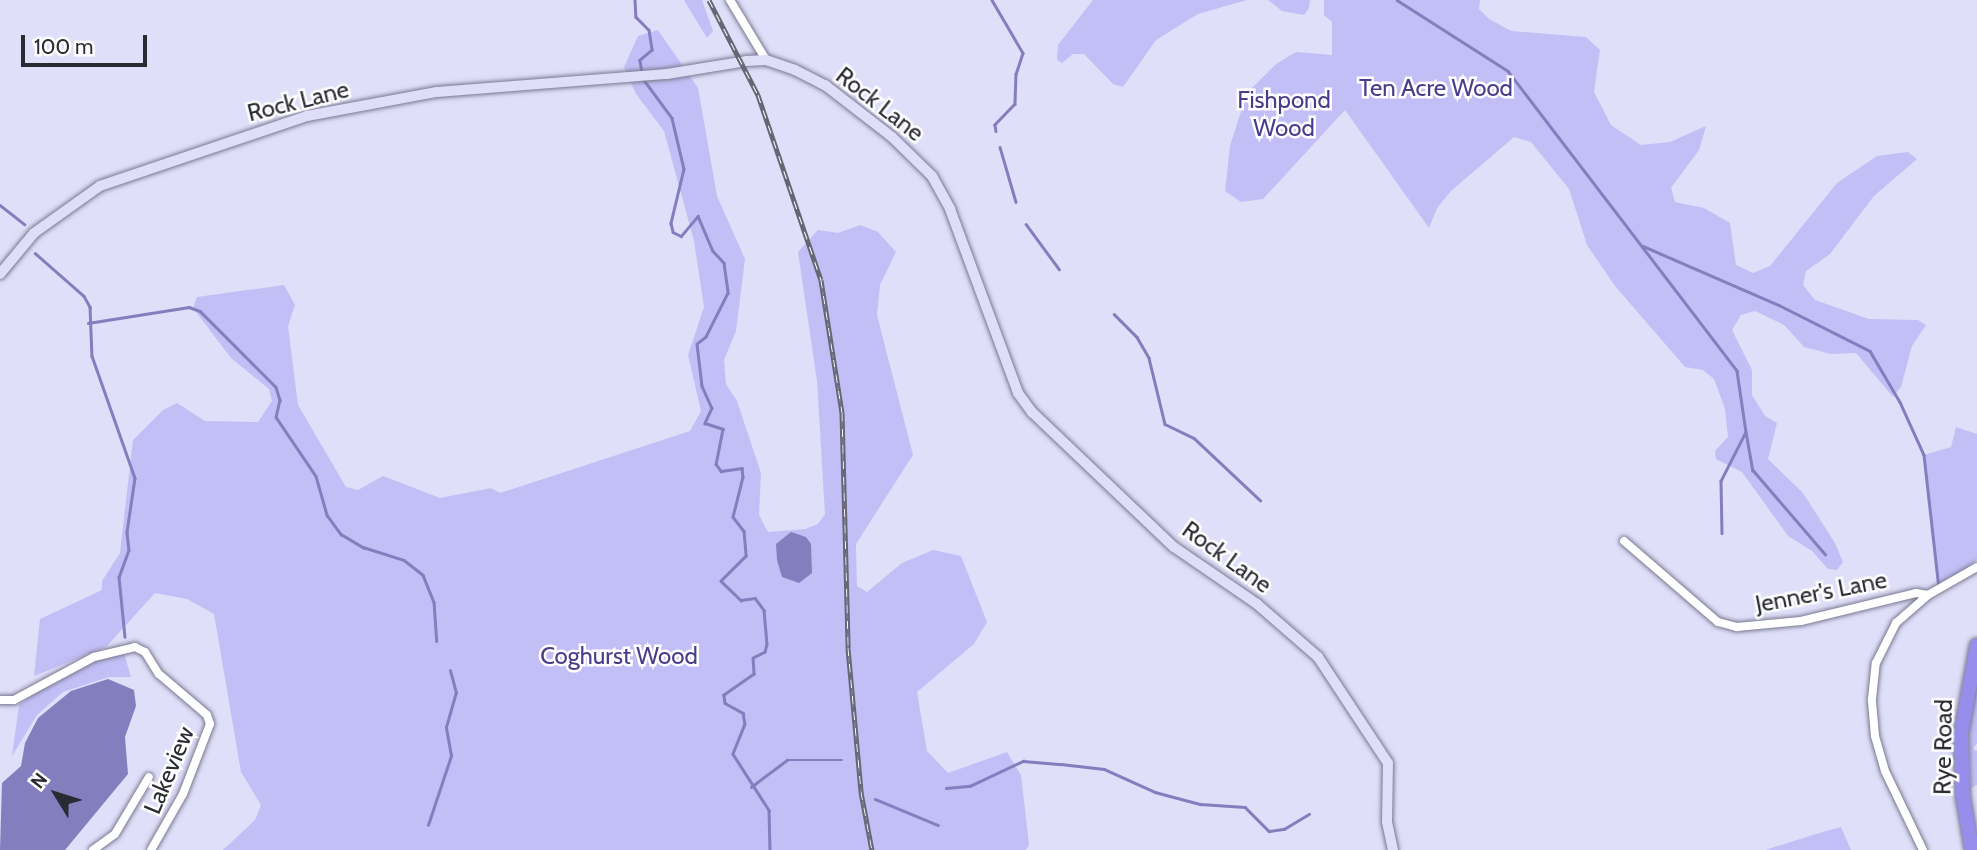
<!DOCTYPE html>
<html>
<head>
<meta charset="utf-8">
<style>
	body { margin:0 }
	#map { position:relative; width:1977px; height:850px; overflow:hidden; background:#dfdff9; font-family:Cabin,sans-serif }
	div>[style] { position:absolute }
	.green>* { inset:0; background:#c2bff6 }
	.water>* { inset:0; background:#837ebd }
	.stream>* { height:2.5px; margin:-1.25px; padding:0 1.25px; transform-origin:1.25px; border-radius:1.25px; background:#837ebd }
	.roads { filter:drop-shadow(0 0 2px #7a7990) drop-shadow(0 0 2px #7a7990) }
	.street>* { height:8px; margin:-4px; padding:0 4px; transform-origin:4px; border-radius:4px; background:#fff }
	.secondary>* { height:10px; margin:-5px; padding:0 5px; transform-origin:5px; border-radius:5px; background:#e0ddf9 }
	.highway>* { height:14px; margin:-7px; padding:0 7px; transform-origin:7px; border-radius:7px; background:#978deb }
	.rail>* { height:5px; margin-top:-2.5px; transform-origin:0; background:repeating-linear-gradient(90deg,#fff 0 8px,#666675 0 16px); box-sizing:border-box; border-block:2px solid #666675 }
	span { translate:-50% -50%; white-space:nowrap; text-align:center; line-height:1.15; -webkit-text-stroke:5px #fff; paint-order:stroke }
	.park-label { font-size:24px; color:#493c8a }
	.street-label { font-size:24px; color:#2a2a33 }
	.north { position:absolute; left:21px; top:759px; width:70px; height:70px; -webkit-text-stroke:5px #fff; paint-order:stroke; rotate:308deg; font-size:19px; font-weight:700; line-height:28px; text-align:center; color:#2a2a33 }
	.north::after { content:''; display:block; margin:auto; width:24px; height:32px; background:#2a2a33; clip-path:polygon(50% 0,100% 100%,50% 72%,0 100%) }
	.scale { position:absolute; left:21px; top:35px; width:126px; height:32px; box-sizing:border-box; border:4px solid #2a2a33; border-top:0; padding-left:9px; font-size:21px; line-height:24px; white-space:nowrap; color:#2a2a33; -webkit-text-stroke:5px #fff; paint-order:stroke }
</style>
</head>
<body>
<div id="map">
	<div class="green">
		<i style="clip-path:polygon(684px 0,702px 0,713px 31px,707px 38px)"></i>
		<i style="clip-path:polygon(1093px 0,1247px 0,1198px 14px,1156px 40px,1123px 87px,1113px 84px,1084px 54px,1073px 54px,1062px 63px,1057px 60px,1058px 45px)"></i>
		<i style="clip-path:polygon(1268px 0,1310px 0,1309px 8px,1304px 15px,1282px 11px)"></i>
		<i style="clip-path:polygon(1324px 0,1480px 0,1479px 9px,1489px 19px,1511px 31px,1586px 37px,1600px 50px,1594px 92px,1611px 125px,1641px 145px,1670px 142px,1706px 126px,1699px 150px,1671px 188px,1675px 202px,1704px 208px,1730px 223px,1736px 265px,1753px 273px,1770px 266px,1837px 183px,1877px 156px,1908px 152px,1917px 159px,1874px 196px,1830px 254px,1806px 271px,1803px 285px,1815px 300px,1869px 319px,1918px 320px,1926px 325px,1912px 346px,1901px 387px,1893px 397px,1856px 353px,1831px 354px,1804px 347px,1784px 325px,1755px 311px,1741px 315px,1732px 330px,1752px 370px,1752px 395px,1765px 416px,1777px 423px,1768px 459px,1803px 493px,1835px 543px,1843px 562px,1837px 570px,1828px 569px,1812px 551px,1788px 536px,1742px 472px,1716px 459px,1715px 451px,1728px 437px,1725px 409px,1714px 379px,1703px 370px,1685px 367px,1615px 286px,1587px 245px,1569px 189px,1531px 142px,1514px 137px,1451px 191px,1437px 208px,1429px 228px,1345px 110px,1263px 199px,1241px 202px,1225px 191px,1230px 146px,1247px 93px,1276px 64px,1296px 52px,1332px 55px,1332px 22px,1324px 15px)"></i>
		<i style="clip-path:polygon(658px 30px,698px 88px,717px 196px,745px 259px,736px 331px,724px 360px,726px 384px,737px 401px,761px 473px,759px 515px,768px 532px,805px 529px,818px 524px,825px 514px,817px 381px,798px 252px,818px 230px,838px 233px,860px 225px,878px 232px,896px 252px,880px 285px,877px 315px,913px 455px,856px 544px,857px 586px,867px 592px,902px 563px,933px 550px,961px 556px,987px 622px,974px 644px,917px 692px,927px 751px,948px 773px,1007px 752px,1021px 775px,1029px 845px,1026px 850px,223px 850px,255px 820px,261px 805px,241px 772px,214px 614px,187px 599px,155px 593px,106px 647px,34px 676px,40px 619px,102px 590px,102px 581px,120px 553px,133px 440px,163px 410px,177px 403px,205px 421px,258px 422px,272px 401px,269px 389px,231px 358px,193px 308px,197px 297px,284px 285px,295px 305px,288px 326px,298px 405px,346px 487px,358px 490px,383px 476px,440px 498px,491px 488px,500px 493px,690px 431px,701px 411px,688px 355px,704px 307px,694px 241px,664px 131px,636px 94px,624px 67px,638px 36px)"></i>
		<i style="clip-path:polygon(1956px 427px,1977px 434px,1977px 560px,1939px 588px,1924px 455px,1951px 447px)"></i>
		<i style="clip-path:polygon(124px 653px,131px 677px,109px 677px,63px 692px,37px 715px,12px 756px,19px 705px,73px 665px)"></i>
		<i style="clip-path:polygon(1977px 677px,1977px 743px,1973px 749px,1977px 751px,1977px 785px,1971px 788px,1969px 732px)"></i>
		<i style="clip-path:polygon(1841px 827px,1851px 850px,1765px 850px,1816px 834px)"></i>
	</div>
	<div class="water">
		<i style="clip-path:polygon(791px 532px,806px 537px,811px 544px,812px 573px,799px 583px,782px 577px,777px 560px,776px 544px)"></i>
		<i style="clip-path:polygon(108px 679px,134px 690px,136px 706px,125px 737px,128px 774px,65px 850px,0 850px,2px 783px,21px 766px,25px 743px,38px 718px,71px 691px)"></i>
	</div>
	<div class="stream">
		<i style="left:635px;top:0;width:17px;rotate:87deg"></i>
		<i style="left:636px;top:17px;width:18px;rotate:45deg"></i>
		<i style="left:649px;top:30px;width:20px;rotate:81deg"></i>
		<i style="left:652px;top:50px;width:16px;rotate:140deg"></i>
		<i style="left:640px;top:60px;width:13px;rotate:81deg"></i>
		<i style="left:992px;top:0;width:61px;rotate:59.7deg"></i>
		<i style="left:1023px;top:53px;width:22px;rotate:108deg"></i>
		<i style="left:1016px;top:74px;width:30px;rotate:92deg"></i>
		<i style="left:1015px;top:104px;width:29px;rotate:134deg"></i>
		<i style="left:995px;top:125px;width:6px;rotate:81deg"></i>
		<i style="left:1397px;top:0;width:132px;rotate:32.6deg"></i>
		<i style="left:1508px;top:71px;width:377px;rotate:52.6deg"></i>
		<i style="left:1737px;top:371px;width:62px;rotate:81.6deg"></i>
		<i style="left:1746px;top:432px;width:55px;rotate:117deg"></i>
		<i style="left:1721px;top:481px;width:52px;rotate:88.9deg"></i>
		<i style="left:644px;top:80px;width:47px;rotate:53.6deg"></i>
		<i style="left:672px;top:118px;width:52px;rotate:76.8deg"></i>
		<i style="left:684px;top:169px;width:56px;rotate:103.5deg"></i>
		<i style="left:671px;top:223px;width:9px;rotate:77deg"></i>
		<i style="left:673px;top:232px;width:9px;rotate:27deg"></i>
		<i style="left:681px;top:236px;width:26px;rotate:-50deg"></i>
		<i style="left:698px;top:216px;width:38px;rotate:67deg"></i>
		<i style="left:713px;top:251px;width:16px;rotate:47deg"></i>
		<i style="left:724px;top:263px;width:30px;rotate:82deg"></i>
		<i style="left:728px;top:293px;width:49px;rotate:116.6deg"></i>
		<i style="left:706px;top:337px;width:11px;rotate:142deg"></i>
		<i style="left:697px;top:344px;width:42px;rotate:83.2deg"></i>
		<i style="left:702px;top:386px;width:24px;rotate:66deg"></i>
		<i style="left:712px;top:408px;width:17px;rotate:115deg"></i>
		<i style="left:705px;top:423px;width:19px;rotate:18deg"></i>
		<i style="left:723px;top:429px;width:36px;rotate:101deg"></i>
		<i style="left:716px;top:464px;width:9px;rotate:54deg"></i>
		<i style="left:721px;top:471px;width:21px;rotate:-8deg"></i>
		<i style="left:742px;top:468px;width:9px;rotate:84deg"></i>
		<i style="left:743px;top:477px;width:41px;rotate:104deg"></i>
		<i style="left:733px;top:517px;width:18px;rotate:52deg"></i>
		<i style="left:744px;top:531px;width:25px;rotate:85deg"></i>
		<i style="left:746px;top:556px;width:35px;rotate:135deg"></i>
		<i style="left:721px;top:581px;width:28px;rotate:44deg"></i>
		<i style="left:741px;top:600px;width:14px;rotate:-8deg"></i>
		<i style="left:755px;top:598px;width:15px;rotate:53deg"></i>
		<i style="left:764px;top:610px;width:34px;rotate:85deg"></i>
		<i style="left:767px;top:644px;width:8px;rotate:104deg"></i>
		<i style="left:765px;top:652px;width:13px;rotate:153deg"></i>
		<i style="left:753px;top:658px;width:16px;rotate:86deg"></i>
		<i style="left:754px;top:674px;width:37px;rotate:145deg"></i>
		<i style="left:724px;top:695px;width:8px;rotate:83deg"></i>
		<i style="left:725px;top:703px;width:21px;rotate:29deg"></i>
		<i style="left:743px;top:713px;width:11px;rotate:80deg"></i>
		<i style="left:745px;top:724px;width:32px;rotate:112deg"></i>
		<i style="left:733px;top:754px;width:67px;rotate:57.3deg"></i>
		<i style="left:769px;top:810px;width:40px;rotate:88.6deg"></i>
		<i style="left:1000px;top:147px;width:57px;rotate:73.8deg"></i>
		<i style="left:0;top:205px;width:31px;rotate:38deg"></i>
		<i style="left:1026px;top:224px;width:56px;rotate:53.7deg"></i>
		<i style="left:1643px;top:246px;width:148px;rotate:23.5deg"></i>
		<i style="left:1779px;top:305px;width:102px;rotate:26.8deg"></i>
		<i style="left:1870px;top:351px;width:59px;rotate:59.5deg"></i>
		<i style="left:1900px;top:402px;width:58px;rotate:65.6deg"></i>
		<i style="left:1924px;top:455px;width:134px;rotate:83.6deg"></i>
		<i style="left:35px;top:253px;width:65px;rotate:41.3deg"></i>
		<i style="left:84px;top:296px;width:13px;rotate:61deg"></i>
		<i style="left:90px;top:307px;width:49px;rotate:87.7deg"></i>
		<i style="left:92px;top:356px;width:129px;rotate:70.6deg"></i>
		<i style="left:135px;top:478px;width:55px;rotate:98.4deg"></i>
		<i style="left:127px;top:532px;width:18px;rotate:84deg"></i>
		<i style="left:129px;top:550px;width:29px;rotate:110deg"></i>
		<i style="left:119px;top:577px;width:60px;rotate:84.3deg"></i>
		<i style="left:1114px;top:314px;width:33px;rotate:45deg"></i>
		<i style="left:1137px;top:337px;width:24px;rotate:60deg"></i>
		<i style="left:1149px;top:358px;width:68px;rotate:76.4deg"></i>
		<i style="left:1165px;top:424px;width:32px;rotate:26deg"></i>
		<i style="left:1194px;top:438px;width:91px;rotate:43.2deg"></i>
		<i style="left:88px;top:323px;width:102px;rotate:-9deg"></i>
		<i style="left:189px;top:307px;width:12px;rotate:20deg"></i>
		<i style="left:200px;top:311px;width:107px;rotate:45deg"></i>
		<i style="left:276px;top:387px;width:14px;rotate:73deg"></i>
		<i style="left:280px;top:400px;width:17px;rotate:103deg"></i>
		<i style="left:276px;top:417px;width:71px;rotate:55.9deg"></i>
		<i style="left:316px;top:476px;width:41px;rotate:74.2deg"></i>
		<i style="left:327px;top:515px;width:24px;rotate:54deg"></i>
		<i style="left:341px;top:534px;width:26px;rotate:31deg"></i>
		<i style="left:363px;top:547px;width:43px;rotate:17.6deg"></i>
		<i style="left:404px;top:560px;width:24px;rotate:38deg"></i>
		<i style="left:423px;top:575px;width:29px;rotate:68deg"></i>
		<i style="left:434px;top:602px;width:39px;rotate:86deg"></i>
		<i style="left:1746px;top:432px;width:39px;rotate:80deg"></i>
		<i style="left:1753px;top:470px;width:111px;rotate:49.4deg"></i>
		<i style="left:751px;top:787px;width:45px;rotate:-36.9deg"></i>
		<i style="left:787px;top:760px;width:55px"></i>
		<i style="left:946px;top:788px;width:24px;rotate:-5deg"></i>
		<i style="left:970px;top:786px;width:59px;rotate:-25.3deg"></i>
		<i style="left:1023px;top:761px;width:38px;rotate:5deg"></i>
		<i style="left:1061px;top:764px;width:43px;rotate:6.6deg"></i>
		<i style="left:1104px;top:769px;width:56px;rotate:24.3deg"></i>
		<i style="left:1155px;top:792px;width:47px;rotate:14.9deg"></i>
		<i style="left:1200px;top:804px;width:45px;rotate:3.8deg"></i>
		<i style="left:1245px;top:807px;width:34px;rotate:45deg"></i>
		<i style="left:1269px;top:831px;width:15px;rotate:-8deg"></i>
		<i style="left:1284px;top:829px;width:29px;rotate:-31deg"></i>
		<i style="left:875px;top:799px;width:68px;rotate:22.4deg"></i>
		<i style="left:428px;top:825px;width:73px;rotate:-71.6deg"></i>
		<i style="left:451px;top:756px;width:29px;rotate:-100deg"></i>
		<i style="left:446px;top:727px;width:35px;rotate:-74deg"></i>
		<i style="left:456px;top:693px;width:23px;rotate:-105deg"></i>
	</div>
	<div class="roads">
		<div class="street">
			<i style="left:730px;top:0;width:70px;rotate:59deg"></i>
			<i style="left:1624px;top:541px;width:124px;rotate:40.8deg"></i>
			<i style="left:1718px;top:622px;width:20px;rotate:15deg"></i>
			<i style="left:1737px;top:627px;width:64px;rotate:-5.4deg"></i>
			<i style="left:1801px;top:621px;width:118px;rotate:-13.7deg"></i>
			<i style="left:1916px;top:593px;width:12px;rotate:9deg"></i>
			<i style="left:0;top:700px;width:14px"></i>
			<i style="left:14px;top:700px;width:91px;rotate:-28.3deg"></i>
			<i style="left:94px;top:657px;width:42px;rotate:-13.7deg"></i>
			<i style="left:135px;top:647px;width:11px;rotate:27deg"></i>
			<i style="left:145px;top:652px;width:26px;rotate:58deg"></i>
			<i style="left:159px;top:674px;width:63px;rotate:40.5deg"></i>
			<i style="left:207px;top:715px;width:9px;rotate:72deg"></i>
			<i style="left:210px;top:724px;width:75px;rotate:111.1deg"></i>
			<i style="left:183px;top:794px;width:64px;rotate:119.7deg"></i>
			<i style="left:93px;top:850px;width:27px;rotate:-36deg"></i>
			<i style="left:115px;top:834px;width:66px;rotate:-59.2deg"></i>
			<i style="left:1923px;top:850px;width:88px;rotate:-115.7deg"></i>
			<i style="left:1885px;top:771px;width:36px;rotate:-106deg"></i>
			<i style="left:1875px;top:736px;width:37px;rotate:-95deg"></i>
			<i style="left:1872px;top:699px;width:36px;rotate:-84deg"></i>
			<i style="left:1876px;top:663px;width:45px;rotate:-63.4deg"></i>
			<i style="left:1896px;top:623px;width:43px;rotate:-41.2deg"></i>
			<i style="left:1928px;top:595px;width:56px;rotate:-29.7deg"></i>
		</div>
		<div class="secondary">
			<i style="left:0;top:274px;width:53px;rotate:-50.3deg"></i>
			<i style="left:34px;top:233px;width:81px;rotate:-35.5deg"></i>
			<i style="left:100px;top:186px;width:219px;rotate:-18.7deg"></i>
			<i style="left:307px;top:116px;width:132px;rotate:-10.5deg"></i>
			<i style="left:437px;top:92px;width:231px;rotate:-4.5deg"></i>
			<i style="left:667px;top:74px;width:80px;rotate:-9.3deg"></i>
			<i style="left:746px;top:61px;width:20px;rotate:-3deg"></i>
			<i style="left:766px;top:60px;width:31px;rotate:19deg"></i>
			<i style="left:795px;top:70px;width:34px;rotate:27deg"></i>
			<i style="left:825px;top:85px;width:85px;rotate:37.8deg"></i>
			<i style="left:892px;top:137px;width:56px;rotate:44.3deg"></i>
			<i style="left:932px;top:176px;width:38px;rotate:61deg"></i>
			<i style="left:950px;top:209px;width:196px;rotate:69.7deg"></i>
			<i style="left:1018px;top:393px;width:24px;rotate:54deg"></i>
			<i style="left:1032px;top:412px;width:196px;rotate:43.6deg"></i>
			<i style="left:1174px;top:547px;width:101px;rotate:34.5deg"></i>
			<i style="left:1257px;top:604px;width:81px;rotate:41deg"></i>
			<i style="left:1318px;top:657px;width:127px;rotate:56.6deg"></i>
			<i style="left:1388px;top:763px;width:59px;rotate:91deg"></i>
			<i style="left:1387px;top:822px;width:29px;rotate:78deg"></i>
		</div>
		<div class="highway">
			<i style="left:1972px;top:850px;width:54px;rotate:-99.6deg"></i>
			<i style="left:1963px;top:797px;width:63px;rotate:-91.8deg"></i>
			<i style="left:1961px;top:734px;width:90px;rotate:-79.8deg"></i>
		</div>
	</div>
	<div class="rail">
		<i style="left:709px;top:0;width:107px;rotate:62.7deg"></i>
		<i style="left:758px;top:95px;width:195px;rotate:71.2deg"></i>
		<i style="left:821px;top:280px;width:135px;rotate:81deg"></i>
		<i style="left:842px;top:413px;width:235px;rotate:88.5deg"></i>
		<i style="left:848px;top:648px;width:145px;rotate:84.8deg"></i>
		<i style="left:861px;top:792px;width:59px;rotate:79.3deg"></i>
	</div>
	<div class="park-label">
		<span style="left:1436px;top:88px">Ten Acre Wood</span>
		<span style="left:1284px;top:114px">Fishpond<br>Wood</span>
		<span style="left:619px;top:656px">Coghurst Wood</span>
	</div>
	<div class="street-label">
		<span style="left:298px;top:101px;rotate:-14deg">Rock Lane</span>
		<span style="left:880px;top:104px;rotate:38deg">Rock Lane</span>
		<span style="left:1227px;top:557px;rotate:36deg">Rock Lane</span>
		<span style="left:1821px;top:592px;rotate:-11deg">Jenner's Lane</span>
		<span style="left:1943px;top:747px;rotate:-89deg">Rye Road</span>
		<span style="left:169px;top:770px;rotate:-67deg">Lakeview</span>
	</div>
	<div class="north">N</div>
	<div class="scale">100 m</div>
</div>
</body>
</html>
